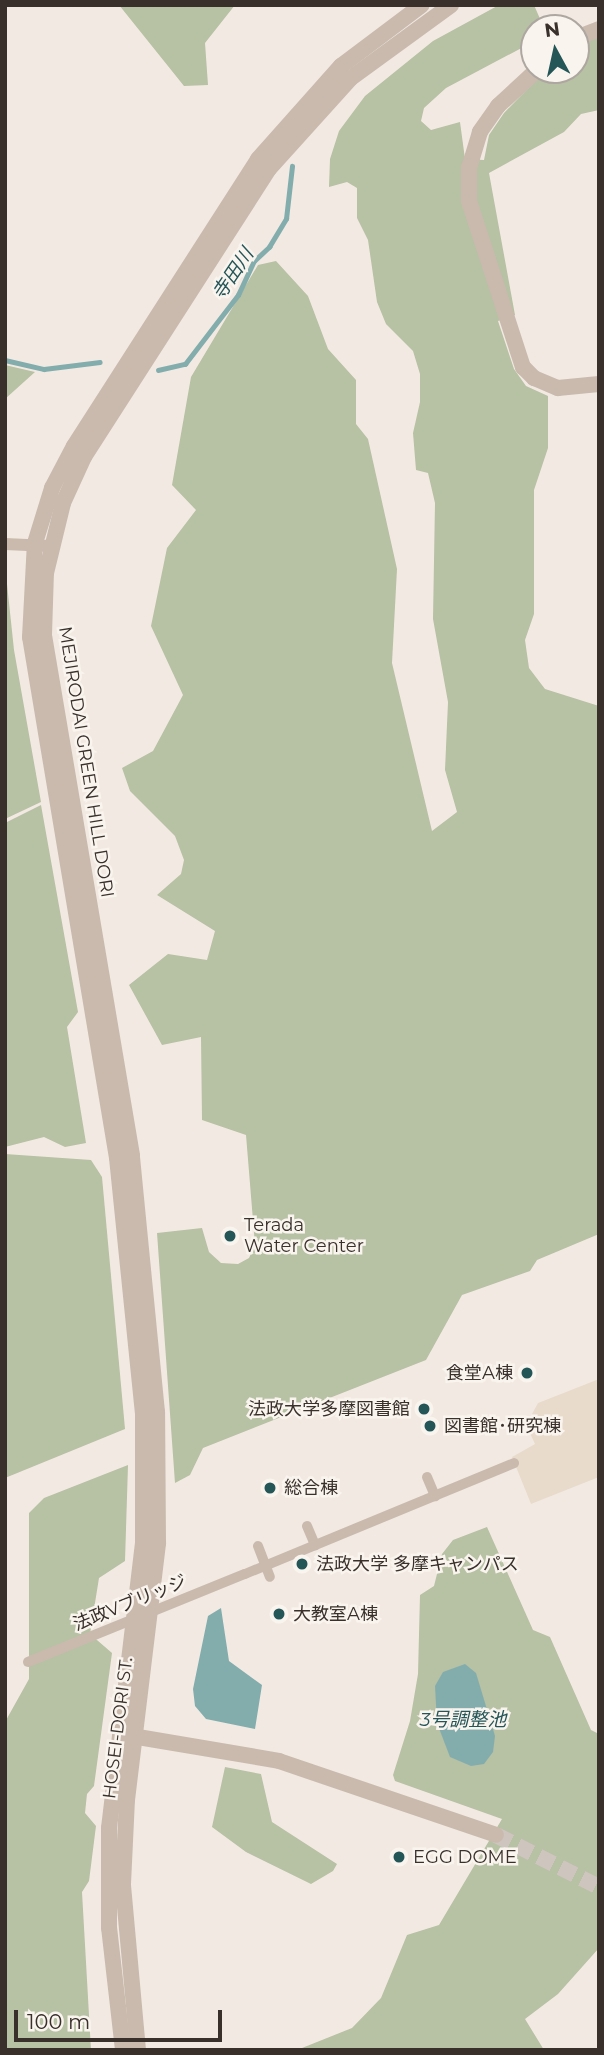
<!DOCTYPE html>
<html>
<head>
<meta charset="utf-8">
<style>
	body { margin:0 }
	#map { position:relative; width:604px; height:2055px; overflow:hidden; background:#f2eae2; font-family:Montserrat,"Noto Sans JP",sans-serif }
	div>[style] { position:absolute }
	.green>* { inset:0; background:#b7c1a3 }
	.plaza>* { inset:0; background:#e9dbcb }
	.water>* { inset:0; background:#83adad }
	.stream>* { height:4.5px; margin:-2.25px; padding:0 2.25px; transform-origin:2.25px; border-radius:2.25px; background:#83adad }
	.tertiary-tunnel>* { height:16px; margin-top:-8px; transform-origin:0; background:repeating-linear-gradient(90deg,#cdc5be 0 16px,transparent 0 24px) }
	.pedestrian>* { height:10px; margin:-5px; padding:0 5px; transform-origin:5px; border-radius:5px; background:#cabaae }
	.minor>* { height:12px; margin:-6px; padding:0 6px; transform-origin:6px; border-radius:6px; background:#cabaae }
	.tertiary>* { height:16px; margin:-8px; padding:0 8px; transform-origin:8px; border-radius:8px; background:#cabaae }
	.pedestrian-bridge>* { height:10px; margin:-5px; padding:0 5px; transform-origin:5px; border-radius:5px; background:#cabaae }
	.dots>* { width:19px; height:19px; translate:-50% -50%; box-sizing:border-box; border:4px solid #faf4ef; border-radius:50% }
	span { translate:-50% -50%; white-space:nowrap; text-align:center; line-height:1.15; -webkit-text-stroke:5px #faf4ef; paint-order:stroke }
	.street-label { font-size:18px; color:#39302c }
	.poi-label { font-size:18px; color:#39302c }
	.left { translate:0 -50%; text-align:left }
	.right { translate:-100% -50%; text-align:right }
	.water-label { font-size:19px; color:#245658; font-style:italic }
	.frame { position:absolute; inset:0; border:7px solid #39302c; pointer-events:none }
	.north { position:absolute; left:520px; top:14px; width:70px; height:70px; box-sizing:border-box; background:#faf4ef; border:2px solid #ada6a1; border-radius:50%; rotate:352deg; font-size:19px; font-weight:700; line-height:28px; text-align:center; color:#39302c }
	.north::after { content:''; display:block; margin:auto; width:24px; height:32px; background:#245658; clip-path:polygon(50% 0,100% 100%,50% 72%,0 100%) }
	.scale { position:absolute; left:14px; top:2010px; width:208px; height:32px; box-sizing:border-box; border:4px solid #39302c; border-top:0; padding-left:9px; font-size:21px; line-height:24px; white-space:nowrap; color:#39302c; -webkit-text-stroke:5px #faf4ef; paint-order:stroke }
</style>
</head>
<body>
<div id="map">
	<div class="green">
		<i style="clip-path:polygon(119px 5px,235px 5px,205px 43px,208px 85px,184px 86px)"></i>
		<i style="clip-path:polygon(499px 5px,534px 5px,544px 28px,534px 28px,534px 40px,529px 44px,446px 88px,424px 108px,421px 121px,431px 130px,460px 122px,465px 159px,484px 160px,489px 135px,504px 113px,546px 70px,576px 70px,576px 43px,599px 33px,599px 110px,581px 114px,564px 132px,489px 173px,515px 315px,498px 321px,514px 369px,526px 386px,548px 396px,548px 448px,534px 490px,534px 614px,525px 640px,529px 668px,545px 689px,599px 706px,599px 1234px,537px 1260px,530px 1271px,462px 1295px,426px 1360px,203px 1448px,190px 1475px,175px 1483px,157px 1233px,202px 1228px,209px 1252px,221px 1263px,238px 1264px,249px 1258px,255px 1245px,246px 1135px,202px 1120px,201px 1037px,162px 1045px,129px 985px,168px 954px,207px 960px,215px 931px,157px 895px,181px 874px,184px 860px,175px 836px,130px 791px,122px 768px,153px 751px,183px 695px,151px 626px,167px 548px,196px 510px,172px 485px,191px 377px,258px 265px,276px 261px,308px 296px,328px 349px,356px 380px,356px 424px,368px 439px,397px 569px,392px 663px,432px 831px,457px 812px,445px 770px,448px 702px,433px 619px,435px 503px,428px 473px,416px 470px,413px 433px,420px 402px,420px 374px,413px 351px,386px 324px,377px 302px,368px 240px,357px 218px,357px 188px,347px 182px,329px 187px,330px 159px,339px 131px,365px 96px,433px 41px)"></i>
		<i style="clip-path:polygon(5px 365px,35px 372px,5px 399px)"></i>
		<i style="clip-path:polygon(5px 565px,14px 650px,41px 802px,5px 819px)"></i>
		<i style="clip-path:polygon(41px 805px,78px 1012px,67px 1027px,86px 1143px,65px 1147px,44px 1137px,5px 1147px,5px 823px)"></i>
		<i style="clip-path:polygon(5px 1154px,91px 1160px,102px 1177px,125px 1429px,5px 1478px)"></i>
		<i style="clip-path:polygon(128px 1465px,125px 1561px,99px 1578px,90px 1634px,112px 1653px,94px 1786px,87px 1794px,85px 1813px,96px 1826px,89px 1881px,82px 1892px,91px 2050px,5px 2050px,5px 1722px,29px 1679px,29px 1513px,44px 1498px)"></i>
		<i style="clip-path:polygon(487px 1527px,533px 1630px,550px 1637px,591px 1730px,599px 1734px,599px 1948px,558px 1994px,525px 2019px,544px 2050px,297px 2050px,352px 2028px,381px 1998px,407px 1935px,439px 1925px,502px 1819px,395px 1781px,393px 1775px,410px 1721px,418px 1674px,420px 1595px,434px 1586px,442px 1554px,453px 1540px)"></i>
		<i style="clip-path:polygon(225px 1767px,261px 1774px,272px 1822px,337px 1864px,333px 1871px,311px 1884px,246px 1852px,212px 1827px)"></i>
	</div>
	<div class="plaza">
		<i style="clip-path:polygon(599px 1379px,599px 1477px,531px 1504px,512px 1457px,535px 1444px,526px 1425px,538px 1403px)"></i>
	</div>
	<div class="water">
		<i style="clip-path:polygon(221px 1608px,229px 1661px,262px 1685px,255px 1729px,206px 1719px,195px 1706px,193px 1689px,208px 1616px)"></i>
		<i style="clip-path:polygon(465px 1664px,476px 1673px,495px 1736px,493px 1752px,484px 1764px,471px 1766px,450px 1757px,437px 1723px,435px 1686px,443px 1672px)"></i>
	</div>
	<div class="stream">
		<i style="left:5px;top:360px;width:40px;rotate:13deg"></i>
		<i style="left:44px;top:369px;width:56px;rotate:-7.1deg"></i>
		<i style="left:158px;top:370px;width:28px;rotate:-13deg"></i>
		<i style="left:185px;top:364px;width:87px;rotate:-52.5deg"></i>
		<i style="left:238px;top:295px;width:38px;rotate:-65deg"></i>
		<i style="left:254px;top:261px;width:21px;rotate:-43deg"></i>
		<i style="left:269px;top:247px;width:33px;rotate:-59deg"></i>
		<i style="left:286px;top:219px;width:53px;rotate:-83.5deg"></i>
	</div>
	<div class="tertiary-tunnel">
		<i style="left:496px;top:1835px;width:115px;rotate:26.8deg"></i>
	</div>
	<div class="pedestrian">
		<i style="left:427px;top:1477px;width:21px;rotate:67deg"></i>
		<i style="left:307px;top:1526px;width:21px;rotate:67deg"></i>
		<i style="left:258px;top:1546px;width:33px;rotate:69deg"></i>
		<i style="left:245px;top:1574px;width:291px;rotate:-22.4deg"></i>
	</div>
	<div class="minor">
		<i style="left:5px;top:544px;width:45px;rotate:2.5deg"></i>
	</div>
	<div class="tertiary">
		<i style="left:576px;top:38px;width:25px;rotate:-21deg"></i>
		<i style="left:537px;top:70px;width:53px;rotate:137.3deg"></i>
		<i style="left:498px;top:106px;width:32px;rotate:125deg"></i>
		<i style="left:480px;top:132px;width:37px;rotate:107deg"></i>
		<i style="left:469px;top:167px;width:34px;rotate:90deg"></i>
		<i style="left:469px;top:201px;width:175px;rotate:72deg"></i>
		<i style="left:523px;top:367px;width:16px;rotate:45deg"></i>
		<i style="left:534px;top:378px;width:26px;rotate:23deg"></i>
		<i style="left:558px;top:388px;width:41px;rotate:-5.6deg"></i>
		<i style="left:126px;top:1735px;width:155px;rotate:9.6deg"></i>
		<i style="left:279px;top:1761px;width:229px;rotate:18.8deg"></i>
		<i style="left:123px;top:2050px;width:123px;rotate:-96.5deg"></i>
		<i style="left:109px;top:1928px;width:100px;rotate:-90deg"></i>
		<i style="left:109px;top:1828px;width:286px;rotate:-83.2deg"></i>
		<i style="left:143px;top:1544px;width:130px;rotate:-90deg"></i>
		<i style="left:143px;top:1414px;width:257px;rotate:-95.8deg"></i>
		<i style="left:117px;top:1158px;width:528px;rotate:-99.48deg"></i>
		<i style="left:30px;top:637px;width:94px;rotate:-87deg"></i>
		<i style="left:35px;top:543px;width:58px;rotate:-72.8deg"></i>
		<i style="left:52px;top:488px;width:47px;rotate:-62.4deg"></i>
		<i style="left:74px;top:446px;width:341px;rotate:-57.3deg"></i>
		<i style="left:258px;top:159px;width:125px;rotate:-48.3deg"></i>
		<i style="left:341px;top:66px;width:101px;rotate:-37deg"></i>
		<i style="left:138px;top:2050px;width:167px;rotate:-95.2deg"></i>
		<i style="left:123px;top:1884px;width:84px;rotate:-87.3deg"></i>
		<i style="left:127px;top:1800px;width:259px;rotate:-83.1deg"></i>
		<i style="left:158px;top:1543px;width:131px;rotate:-90.4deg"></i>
		<i style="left:157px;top:1412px;width:258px;rotate:-95.6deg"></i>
		<i style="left:132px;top:1155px;width:527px;rotate:-99.61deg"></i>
		<i style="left:44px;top:635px;width:62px;rotate:-88.2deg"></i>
		<i style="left:46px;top:573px;width:72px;rotate:-76.3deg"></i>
		<i style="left:63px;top:503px;width:51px;rotate:-65.5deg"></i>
		<i style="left:84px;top:457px;width:342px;rotate:-57.3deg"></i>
		<i style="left:269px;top:169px;width:122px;rotate:-48deg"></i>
		<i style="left:351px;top:78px;width:124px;rotate:-36.1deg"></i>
	</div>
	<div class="pedestrian-bridge">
		<i style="left:28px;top:1662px;width:234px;rotate:-22.1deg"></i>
	</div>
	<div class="dots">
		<i style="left:230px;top:1236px;background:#245658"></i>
		<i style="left:527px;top:1373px;background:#245658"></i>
		<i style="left:424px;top:1409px;background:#245658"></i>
		<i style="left:430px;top:1426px;background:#245658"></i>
		<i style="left:270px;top:1488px;background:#245658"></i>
		<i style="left:302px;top:1564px;background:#245658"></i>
		<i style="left:279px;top:1614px;background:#245658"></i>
		<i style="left:399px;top:1857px;background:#245658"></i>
	</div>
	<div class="street-label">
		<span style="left:86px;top:762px;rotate:81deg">MEJIRODAI GREEN HILL DORI</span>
		<span style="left:130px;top:1603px;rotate:-22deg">法政Vブリッジ</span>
		<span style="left:118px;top:1728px;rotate:-83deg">HOSEI-DORI ST.</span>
	</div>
	<div class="poi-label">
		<span class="left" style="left:244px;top:1236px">Terada<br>Water Center</span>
		<span class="right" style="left:513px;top:1373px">食堂A棟</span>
		<span class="right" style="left:410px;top:1409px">法政大学多摩図書館</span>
		<span class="left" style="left:444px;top:1426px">図書館･研究棟</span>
		<span class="left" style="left:284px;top:1488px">総合棟</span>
		<span class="left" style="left:316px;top:1564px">法政大学 多摩キャンパス</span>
		<span class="left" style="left:293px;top:1614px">大教室A棟</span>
		<span class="left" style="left:413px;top:1857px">EGG DOME</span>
	</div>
	<div class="water-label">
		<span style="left:233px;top:274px;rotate:-56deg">寺田川</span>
		<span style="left:463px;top:1720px">3号調整池</span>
	</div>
	<div class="frame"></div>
	<div class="north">N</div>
	<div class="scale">100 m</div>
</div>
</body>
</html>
